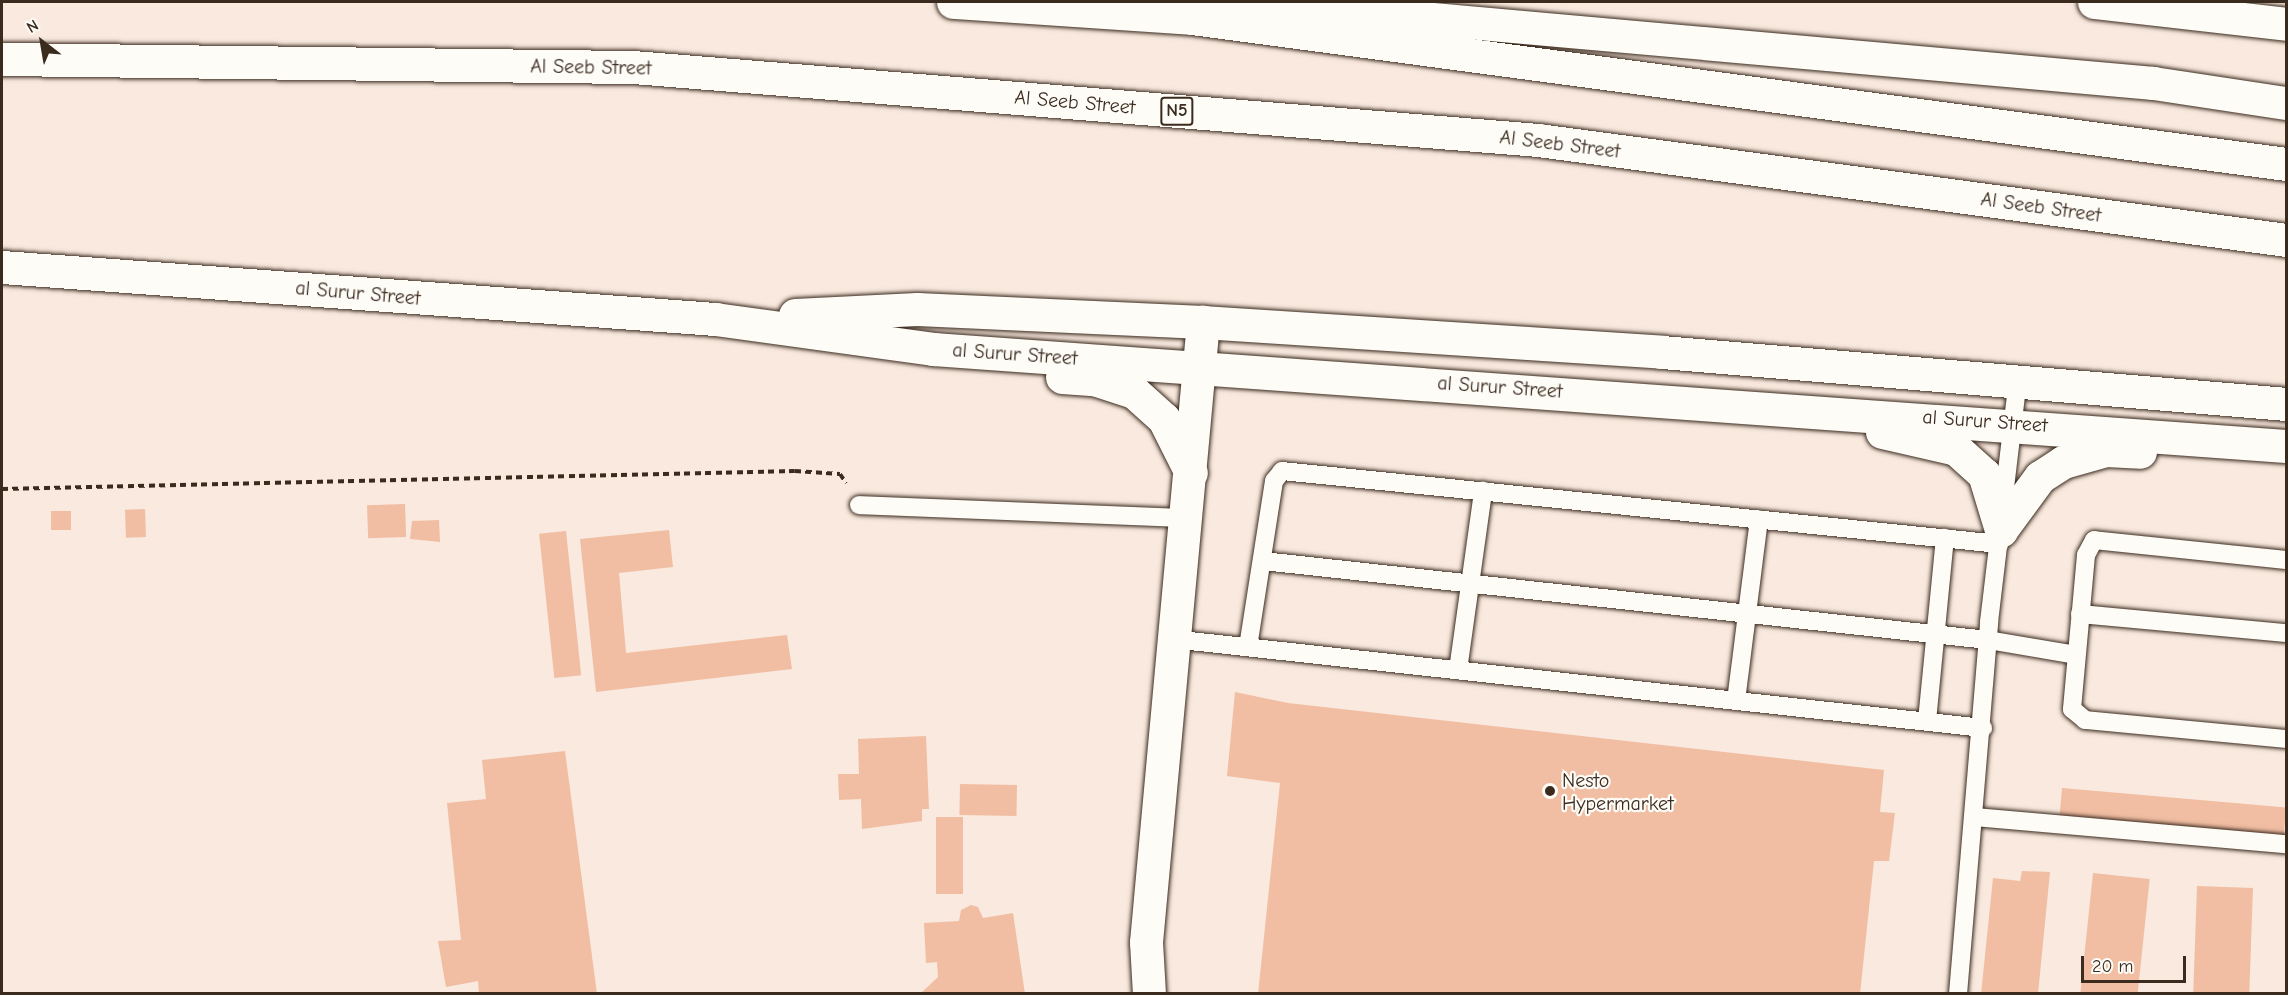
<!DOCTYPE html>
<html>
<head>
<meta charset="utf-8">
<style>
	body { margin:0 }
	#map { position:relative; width:2288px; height:995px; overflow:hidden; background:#f9e9de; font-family:"Comic Neue",sans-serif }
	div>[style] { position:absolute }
	.building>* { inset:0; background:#f1bea3; transform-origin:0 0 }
	.path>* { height:4px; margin-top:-2px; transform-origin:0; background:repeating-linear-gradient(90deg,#3b2a1e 0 6px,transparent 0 10.5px) }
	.roads { filter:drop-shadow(0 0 2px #3b2a1e) drop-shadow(0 0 2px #3b2a1e) }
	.lane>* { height:18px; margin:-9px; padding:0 9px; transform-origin:9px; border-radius:9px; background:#fdfcf7 }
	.street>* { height:33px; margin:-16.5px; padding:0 16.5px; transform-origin:16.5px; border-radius:16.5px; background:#fdfcf7 }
	.secondary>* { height:33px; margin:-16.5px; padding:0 16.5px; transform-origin:16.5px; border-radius:16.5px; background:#fdfcf7 }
	.highway>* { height:33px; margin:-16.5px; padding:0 16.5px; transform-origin:16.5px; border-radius:16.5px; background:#fdfcf7 }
	.dots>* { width:16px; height:16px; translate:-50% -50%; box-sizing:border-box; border:3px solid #fdfcf7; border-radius:50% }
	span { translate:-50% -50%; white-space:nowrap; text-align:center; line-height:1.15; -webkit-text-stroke:4.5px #fdfcf7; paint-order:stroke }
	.shield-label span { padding:2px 4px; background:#fdfcf7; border:2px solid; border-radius:4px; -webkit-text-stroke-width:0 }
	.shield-label { font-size:18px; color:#3b2a1e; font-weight:700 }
	.street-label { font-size:20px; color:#3b2a1e }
	.poi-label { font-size:20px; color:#3b2a1e }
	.left { translate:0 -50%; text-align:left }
	.frame { position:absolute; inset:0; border:3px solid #3b2a1e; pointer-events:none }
	.north { position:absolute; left:12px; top:12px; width:60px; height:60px; -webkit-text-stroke:4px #fdfcf7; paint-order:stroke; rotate:329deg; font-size:16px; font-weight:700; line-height:24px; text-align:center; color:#3b2a1e }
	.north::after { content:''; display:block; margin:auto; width:21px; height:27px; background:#3b2a1e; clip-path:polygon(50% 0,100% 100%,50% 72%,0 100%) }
	.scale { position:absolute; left:2081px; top:956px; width:105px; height:27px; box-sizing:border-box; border:3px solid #3b2a1e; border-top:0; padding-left:8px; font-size:18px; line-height:21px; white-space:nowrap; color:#3b2a1e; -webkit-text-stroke:4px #fdfcf7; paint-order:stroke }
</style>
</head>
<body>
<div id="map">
	<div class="building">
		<i style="left:405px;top:504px;width:33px;height:38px;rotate:88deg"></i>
		<i style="left:145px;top:509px;width:28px;height:20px;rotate:88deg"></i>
		<i style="left:51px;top:511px;width:20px;height:19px"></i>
		<i style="clip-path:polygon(439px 520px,440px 542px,410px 539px,412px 521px)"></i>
		<i style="clip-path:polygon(669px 530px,673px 567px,619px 573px,626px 653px,787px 635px,792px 669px,596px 692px,580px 539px)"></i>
		<i style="left:566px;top:531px;width:145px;height:27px;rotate:84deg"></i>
		<i style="clip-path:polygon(1235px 692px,1288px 703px,1884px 770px,1880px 812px,1895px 813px,1889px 861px,1874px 861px,1860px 994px,1258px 994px,1280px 783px,1227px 776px)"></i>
		<i style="clip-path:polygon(926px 736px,929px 809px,922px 809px,922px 821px,862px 829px,861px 799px,839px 800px,838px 774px,859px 774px,858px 739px)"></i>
		<i style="clip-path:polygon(565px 751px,597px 994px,479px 994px,478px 981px,446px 987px,438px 941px,461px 940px,447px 803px,486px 799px,482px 760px)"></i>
		<i style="left:960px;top:784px;width:57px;height:31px;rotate:1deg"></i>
		<i style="left:2062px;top:788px;width:225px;height:29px;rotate:5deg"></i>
		<i style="left:963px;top:817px;width:77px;height:27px;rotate:90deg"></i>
		<i style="clip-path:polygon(2022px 871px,2050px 872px,2038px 994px,1981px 994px,1993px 878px,2020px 881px)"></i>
		<i style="left:2093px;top:873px;width:57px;height:121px;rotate:6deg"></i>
		<i style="left:2197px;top:886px;width:56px;height:108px;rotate:2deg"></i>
		<i style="clip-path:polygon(971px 905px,978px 907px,983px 918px,1013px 913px,1025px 994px,920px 994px,938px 977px,937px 962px,926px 963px,924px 923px,959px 921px,961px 910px)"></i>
	</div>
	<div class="path">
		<i style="left:2px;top:489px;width:793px;rotate:-1.3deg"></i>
		<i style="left:795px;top:471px;width:45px;rotate:3.8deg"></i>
		<i style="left:840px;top:474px;width:11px;rotate:56deg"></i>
	</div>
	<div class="roads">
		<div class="lane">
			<i style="left:859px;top:505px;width:327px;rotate:2.3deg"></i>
			<i style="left:2286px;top:560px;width:193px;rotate:-174.1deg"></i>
			<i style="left:2094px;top:540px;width:17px;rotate:118deg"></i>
			<i style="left:2086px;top:555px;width:155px;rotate:95.2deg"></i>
			<i style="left:2072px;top:709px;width:17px;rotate:40deg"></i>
			<i style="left:2085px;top:720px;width:202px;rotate:5.4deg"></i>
			<i style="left:1263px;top:561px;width:729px;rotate:6.22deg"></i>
			<i style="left:1988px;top:640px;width:89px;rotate:9.7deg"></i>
			<i style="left:2080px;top:614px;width:207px;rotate:5.3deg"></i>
			<i style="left:1172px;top:639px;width:816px;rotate:6.26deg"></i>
			<i style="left:1248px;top:647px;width:168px;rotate:-81.1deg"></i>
			<i style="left:1274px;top:481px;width:13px;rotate:-51deg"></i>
			<i style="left:1282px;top:471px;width:721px;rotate:5.81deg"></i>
			<i style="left:1458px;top:670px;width:181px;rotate:-82deg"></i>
			<i style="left:1736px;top:701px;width:183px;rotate:-82.8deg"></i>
			<i style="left:1927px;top:721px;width:184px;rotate:-84.4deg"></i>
			<i style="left:1975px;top:817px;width:312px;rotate:5deg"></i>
			<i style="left:1958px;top:994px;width:373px;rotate:-85.2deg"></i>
			<i style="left:1989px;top:622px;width:244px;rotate:-83.2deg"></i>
		</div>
		<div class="street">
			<i style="left:1149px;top:994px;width:52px;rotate:-93.3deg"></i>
			<i style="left:1146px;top:942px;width:623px;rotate:-84.75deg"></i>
		</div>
		<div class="secondary">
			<i style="left:2094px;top:2px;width:193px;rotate:6.5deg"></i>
			<i style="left:2px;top:267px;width:715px;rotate:4.17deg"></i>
			<i style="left:715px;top:319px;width:220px;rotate:7.8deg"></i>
			<i style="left:933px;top:349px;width:1356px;rotate:4.1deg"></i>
			<i style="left:795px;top:315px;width:122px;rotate:-2.8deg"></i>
			<i style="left:917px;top:309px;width:286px;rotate:2.6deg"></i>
			<i style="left:1203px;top:322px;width:460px;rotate:3.7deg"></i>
			<i style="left:1662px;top:352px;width:626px;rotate:4.76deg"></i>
			<i style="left:1062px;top:377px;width:32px;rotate:4deg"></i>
			<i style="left:1094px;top:379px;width:42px;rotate:18deg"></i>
			<i style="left:1134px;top:392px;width:40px;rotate:42deg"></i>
			<i style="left:1164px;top:419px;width:60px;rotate:63.4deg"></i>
			<i style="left:1882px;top:432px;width:76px;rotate:12.9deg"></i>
			<i style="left:1956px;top:449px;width:38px;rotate:42deg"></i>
			<i style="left:1984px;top:474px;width:59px;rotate:73.1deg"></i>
			<i style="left:2001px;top:530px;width:66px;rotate:-53.7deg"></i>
			<i style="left:2040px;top:477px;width:27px;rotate:-33deg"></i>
			<i style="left:2063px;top:462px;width:45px;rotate:-15.6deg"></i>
			<i style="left:2106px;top:450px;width:34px;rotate:3deg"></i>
		</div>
		<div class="highway">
			<i style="left:953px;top:2px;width:240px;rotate:3.8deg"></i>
			<i style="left:1192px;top:18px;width:1104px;rotate:7.6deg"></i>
			<i style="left:1212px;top:13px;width:42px;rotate:-13.7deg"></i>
			<i style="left:1253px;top:3px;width:904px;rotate:5.08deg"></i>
			<i style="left:2153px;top:83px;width:134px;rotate:8.6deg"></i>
			<i style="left:2px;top:59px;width:631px;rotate:0.73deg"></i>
			<i style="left:633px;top:67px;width:908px;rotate:4.61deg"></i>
			<i style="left:1538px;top:140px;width:755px;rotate:7.61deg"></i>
		</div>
	</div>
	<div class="dots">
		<i style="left:1550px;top:791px;background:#3b2a1e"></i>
	</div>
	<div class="shield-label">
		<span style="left:1177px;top:111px">N5</span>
	</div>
	<div class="street-label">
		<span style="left:591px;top:67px;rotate:1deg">Al Seeb Street</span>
		<span style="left:1075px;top:102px;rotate:5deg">Al Seeb Street</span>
		<span style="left:1560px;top:144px;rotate:7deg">Al Seeb Street</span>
		<span style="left:2041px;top:207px;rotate:8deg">Al Seeb Street</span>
		<span style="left:358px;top:293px;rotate:5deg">al Surur Street</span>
		<span style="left:1015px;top:354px;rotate:4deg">al Surur Street</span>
		<span style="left:1500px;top:387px;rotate:4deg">al Surur Street</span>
		<span style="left:1985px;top:421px;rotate:4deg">al Surur Street</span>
	</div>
	<div class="poi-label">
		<span class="left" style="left:1562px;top:792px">Nesto<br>Hypermarket</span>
	</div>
	<div class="frame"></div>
	<div class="north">N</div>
	<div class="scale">20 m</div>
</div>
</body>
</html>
